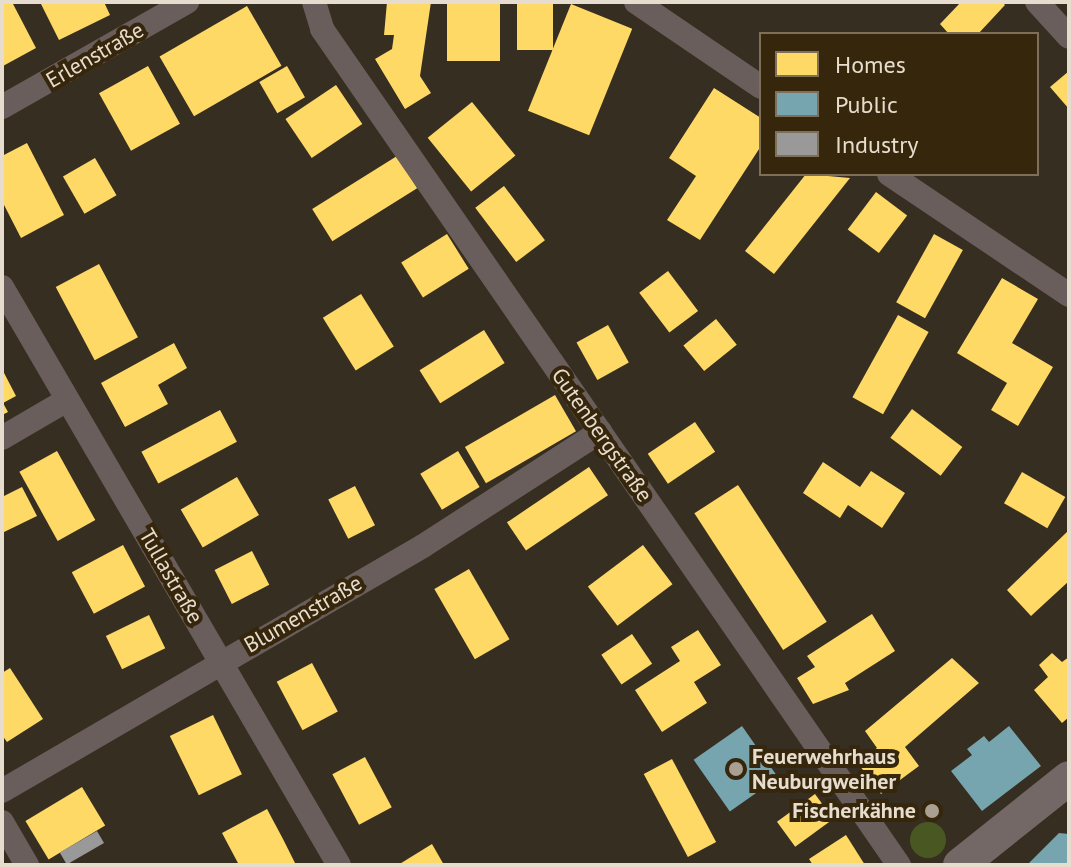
<!DOCTYPE html>
<html>
<head>
<meta charset="utf-8">
<style>
	body { margin:0 }
	#map { position:relative; width:1071px; height:867px; overflow:hidden; background:#362e20; font-family:"PT Sans",sans-serif }
	div>[style] { position:absolute }
	.green>* { inset:0; background:#495823 }
	.round { border-radius:50% }
	.homes>* { inset:0; background:#ffd966; transform-origin:0 0 }
	.public>* { inset:0; background:#76a5af; transform-origin:0 0 }
	.industry>* { inset:0; background:#999; transform-origin:0 0 }
	.minor>* { height:24px; margin:-12px; padding:0 12px; transform-origin:12px; border-radius:12px; background:#695e5c }
	.secondary>* { height:34px; margin:-17px; padding:0 17px; transform-origin:17px; border-radius:17px; background:#746866 }
	.dots>* { width:22px; height:22px; translate:-50% -50%; box-sizing:border-box; border:4px solid #36260c; border-radius:50% }
	span { translate:-50% -50%; white-space:nowrap; text-align:center; line-height:1.15; -webkit-text-stroke:8px #36260c; paint-order:stroke }
	.street-label { font-size:22px; color:#e7ddce }
	.poi-label { font-size:22px; color:#e7ddce; font-weight:700 }
	.left { translate:0 -50%; text-align:left }
	.right { translate:-100% -50%; text-align:right }
	.frame { position:absolute; inset:0; border:4px solid #e7ddce; pointer-events:none }
	.legend { position:absolute; left:759px; top:32px; width:280px; height:144px; box-sizing:border-box; background:#36260c; border:2px solid #7d6f5a; margin:0; padding:10px 14px; list-style:none; font-size:24px; color:#e7ddce }
	.legend li { display:flex; align-items:center; gap:16px; height:40px }
	.legend b { width:40px; border:2px solid #7d6f5a }
</style>
</head>
<body>
<div id="map">
	<div class="green">
		<i class="round" style="left:910px;top:822px;width:36px;height:36px"></i>
	</div>
	<div class="homes">
		<i style="clip-path:polygon(12px 2px,36px 48px,3px 66px,2px 4px)"></i>
		<i style="clip-path:polygon(40px 2px,104px 2px,110px 15px,59px 40px)"></i>
		<i style="clip-path:polygon(387px 2px,431px 2px,420px 76px,431px 93px,405px 109px,375px 59px,392px 49px,394px 35px,384px 35px)"></i>
		<i style="left:447px;top:2px;width:53px;height:59px"></i>
		<i style="left:517px;top:2px;width:36px;height:48px"></i>
		<i style="clip-path:polygon(961px 2px,1002px 2px,1005px 5px,978px 34px,949px 34px,940px 24px)"></i>
		<i style="left:571px;top:4px;width:66px;height:115px;rotate:22deg"></i>
		<i style="left:247px;top:6px;width:69px;height:101px;rotate:60deg"></i>
		<i style="left:148px;top:66px;width:66px;height:56px;rotate:61deg"></i>
		<i style="left:287px;top:66px;width:36px;height:32px;rotate:60deg"></i>
		<i style="clip-path:polygon(1069px 71px,1069px 109px,1050px 87px)"></i>
		<i style="left:336px;top:85px;width:47px;height:61px;rotate:56deg"></i>
		<i style="clip-path:polygon(714px 88px,761px 118px,761px 146px,700px 240px,667px 220px,696px 176px,669px 158px)"></i>
		<i style="left:472px;top:102px;width:69px;height:57px;rotate:51deg"></i>
		<i style="clip-path:polygon(27px 143px,64px 215px,21px 238px,2px 201px,2px 156px)"></i>
		<i style="left:397px;top:156px;width:38px;height:100px;rotate:58deg"></i>
		<i style="left:95px;top:158px;width:43px;height:37px;rotate:60deg"></i>
		<i style="clip-path:polygon(806px 174px,850px 178px,774px 274px,745px 251px)"></i>
		<i style="left:504px;top:186px;width:68px;height:36px;rotate:53deg"></i>
		<i style="left:876px;top:192px;width:39px;height:47px;rotate:37deg"></i>
		<i style="left:447px;top:234px;width:41px;height:54px;rotate:58deg"></i>
		<i style="left:934px;top:234px;width:33px;height:78px;rotate:29deg"></i>
		<i style="left:99px;top:264px;width:83px;height:49px;rotate:62deg"></i>
		<i style="left:668px;top:271px;width:50px;height:36px;rotate:53deg"></i>
		<i style="clip-path:polygon(1002px 278px,1038px 299px,1012px 343px,1053px 367px,1018px 426px,991px 410px,1007px 383px,957px 353px)"></i>
		<i style="left:361px;top:294px;width:62px;height:45px;rotate:58deg"></i>
		<i style="left:898px;top:315px;width:35px;height:94px;rotate:29deg"></i>
		<i style="left:716px;top:319px;width:33px;height:42px;rotate:51deg"></i>
		<i style="left:608px;top:325px;width:43px;height:36px;rotate:61deg"></i>
		<i style="left:484px;top:330px;width:39px;height:76px;rotate:58deg"></i>
		<i style="clip-path:polygon(174px 343px,187px 368px,158px 385px,168px 404px,125px 427px,101px 383px)"></i>
		<i style="clip-path:polygon(2px 369px,16px 396px,3px 403px,8px 412px,2px 415px)"></i>
		<i style="left:555px;top:395px;width:42px;height:104px;rotate:60deg"></i>
		<i style="left:912px;top:409px;width:63px;height:36px;rotate:37deg"></i>
		<i style="left:220px;top:410px;width:36px;height:89px;rotate:62deg"></i>
		<i style="left:695px;top:422px;width:36px;height:57px;rotate:56deg"></i>
		<i style="left:57px;top:451px;width:79px;height:43px;rotate:61deg"></i>
		<i style="left:458px;top:451px;width:42px;height:44px;rotate:59deg"></i>
		<i style="clip-path:polygon(823px 462px,860px 487px,871px 471px,905px 493px,882px 528px,848px 505px,840px 518px,803px 493px)"></i>
		<i style="left:589px;top:467px;width:34px;height:99px;rotate:56deg"></i>
		<i style="left:1022px;top:472px;width:50px;height:36px;rotate:30deg"></i>
		<i style="left:237px;top:477px;width:44px;height:65px;rotate:60deg"></i>
		<i style="left:738px;top:485px;width:163px;height:52px;rotate:57deg"></i>
		<i style="left:355px;top:486px;width:44px;height:30px;rotate:63deg"></i>
		<i style="clip-path:polygon(22px 487px,37px 516px,2px 533px,2px 497px)"></i>
		<i style="clip-path:polygon(1069px 530px,1069px 581px,1031px 616px,1007px 590px)"></i>
		<i style="left:123px;top:545px;width:47px;height:58px;rotate:62deg"></i>
		<i style="left:643px;top:545px;width:49px;height:69px;rotate:53deg"></i>
		<i style="left:252px;top:551px;width:38px;height:42px;rotate:63deg"></i>
		<i style="left:469px;top:569px;width:81px;height:40px;rotate:60deg"></i>
		<i style="clip-path:polygon(872px 614px,895px 651px,845px 683px,849px 690px,813px 704px,797px 678px,815px 667px,807px 656px)"></i>
		<i style="left:149px;top:615px;width:37px;height:48px;rotate:64deg"></i>
		<i style="clip-path:polygon(698px 630px,721px 665px,694px 682px,707px 703px,662px 732px,635px 690px,680px 661px,671px 647px)"></i>
		<i style="left:632px;top:634px;width:36px;height:37px;rotate:56deg"></i>
		<i style="clip-path:polygon(1052px 653px,1062px 662px,1069px 657px,1069px 717px,1062px 723px,1034px 690px,1048px 677px,1039px 665px)"></i>
		<i style="clip-path:polygon(952px 658px,979px 683px,905px 747px,919px 766px,881px 794px,857px 762px,877px 748px,865px 731px)"></i>
		<i style="left:312px;top:663px;width:55px;height:40px;rotate:62deg"></i>
		<i style="clip-path:polygon(10px 668px,43px 719px,7px 742px,2px 735px,2px 673px)"></i>
		<i style="left:213px;top:715px;width:66px;height:48px;rotate:64deg"></i>
		<i style="left:365px;top:757px;width:57px;height:37px;rotate:62deg"></i>
		<i style="left:672px;top:759px;width:94px;height:32px;rotate:62deg"></i>
		<i style="left:82px;top:787px;width:45px;height:66px;rotate:59deg"></i>
		<i style="left:815px;top:794px;width:31px;height:47px;rotate:54deg"></i>
		<i style="clip-path:polygon(267px 809px,283px 839px,296px 865px,239px 865px,222px 833px)"></i>
		<i style="clip-path:polygon(846px 835px,865px 865px,813px 865px,809px 859px)"></i>
		<i style="clip-path:polygon(432px 844px,444px 865px,398px 865px)"></i>
	</div>
	<div class="public">
		<i style="left:742px;top:726px;width:63px;height:59px;rotate:55deg"></i>
		<i style="clip-path:polygon(1009px 726px,1041px 766px,982px 811px,951px 771px,972px 755px,967px 749px,984px 736px,989px 742px)"></i>
		<i style="clip-path:polygon(1059px 833px,1069px 834px,1069px 865px,1027px 865px)"></i>
	</div>
	<div class="industry">
		<i style="left:97px;top:831px;width:14px;height:43px;rotate:60deg"></i>
	</div>
	<div class="minor">
		<i style="left:314px;top:2px;width:28px;rotate:73deg"></i>
		<i style="left:322px;top:29px;width:1016px;rotate:55.39deg"></i>
		<i style="left:636px;top:2px;width:151px;rotate:34.2deg"></i>
		<i style="left:1037px;top:2px;width:47px;rotate:47.6deg"></i>
		<i style="left:2px;top:107px;width:213px;rotate:-29.6deg"></i>
		<i style="left:889px;top:174px;width:217px;rotate:33.9deg"></i>
		<i style="left:2px;top:287px;width:669px;rotate:59.76deg"></i>
		<i style="left:2px;top:438px;width:75px;rotate:-30.3deg"></i>
		<i style="left:2px;top:791px;width:487px;rotate:-30.2deg"></i>
		<i style="left:423px;top:546px;width:211px;rotate:-32.8deg"></i>
		<i style="left:2px;top:822px;width:50px;rotate:59.8deg"></i>
	</div>
	<div class="secondary">
		<i style="left:960px;top:865px;width:139px;rotate:-38.6deg"></i>
	</div>
	<div class="dots">
		<i style="left:736px;top:769px;background:#a9a091"></i>
		<i style="left:932px;top:811px;background:#a9a091"></i>
	</div>
	<div class="street-label">
		<span style="left:95px;top:55px;rotate:-30deg">Erlenstraße</span>
		<span style="left:602px;top:435px;rotate:55deg">Gutenbergstraße</span>
		<span style="left:171px;top:576px;rotate:60deg">Tullastraße</span>
		<span style="left:303px;top:614px;rotate:-30deg">Blumenstraße</span>
	</div>
	<div class="poi-label">
		<span class="left" style="left:752px;top:769px">Feuerwehrhaus<br>Neuburgweiher</span>
		<span class="right" style="left:916px;top:811px">Fischerkähne</span>
	</div>
	<div class="frame"></div>
	<ul class="legend">
	<li><b style="height:22px;background:#ffd966"></b>Homes</li>
	<li><b style="height:22px;background:#76a5af"></b>Public</li>
	<li><b style="height:22px;background:#999"></b>Industry</li>
	</ul>
</div>
</body>
</html>
